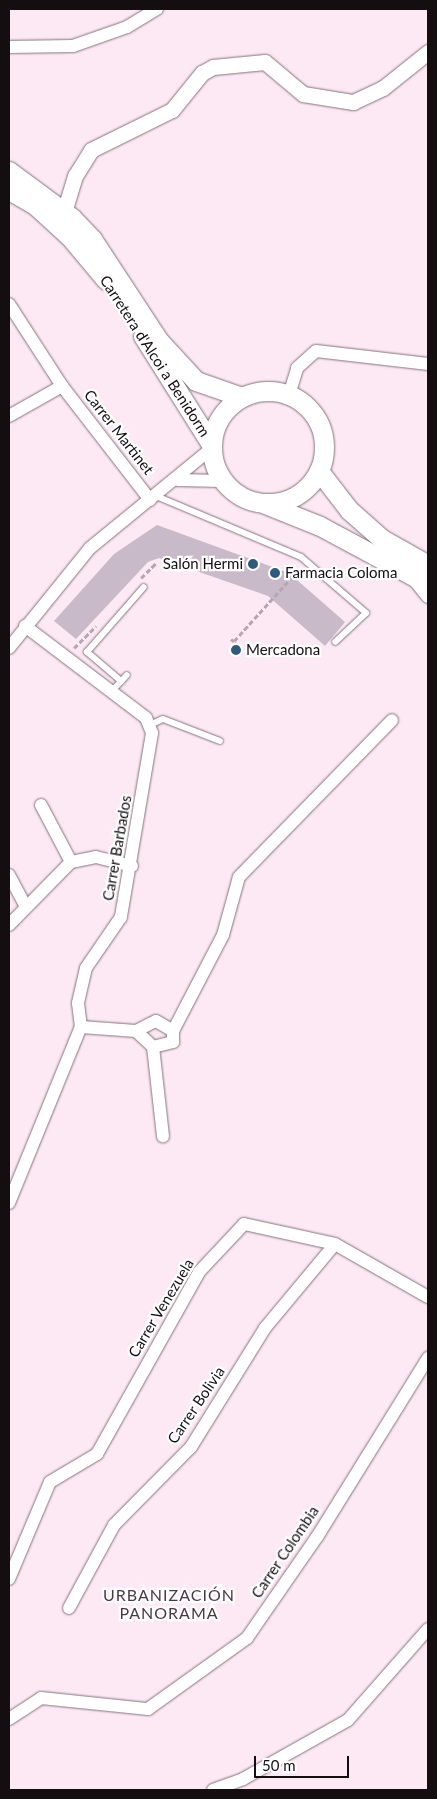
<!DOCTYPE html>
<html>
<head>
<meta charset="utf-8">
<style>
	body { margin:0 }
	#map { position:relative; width:437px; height:1799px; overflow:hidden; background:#fde9f4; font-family:Lato,sans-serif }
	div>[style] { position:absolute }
	.building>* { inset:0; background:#c8bac9 }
	.path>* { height:2.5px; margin-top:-1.25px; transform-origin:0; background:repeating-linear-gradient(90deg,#b6a7af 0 5px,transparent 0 7.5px) }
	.roads { filter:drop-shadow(0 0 1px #85737c) drop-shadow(0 0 1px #85737c) }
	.service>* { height:6px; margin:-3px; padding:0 3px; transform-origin:3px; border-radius:3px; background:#fff }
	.minor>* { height:12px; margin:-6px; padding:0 6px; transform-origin:6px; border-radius:6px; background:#fff }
	.tertiary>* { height:15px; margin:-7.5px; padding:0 7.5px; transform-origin:7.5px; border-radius:7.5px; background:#fff }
	.primary>* { height:19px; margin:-9.5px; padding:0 9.5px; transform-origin:9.5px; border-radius:9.5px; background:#fff }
	.primary>.ring { margin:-9.5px; padding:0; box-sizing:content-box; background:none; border:19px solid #fff; border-radius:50% }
	.dots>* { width:14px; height:14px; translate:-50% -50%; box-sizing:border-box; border:2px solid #fff; border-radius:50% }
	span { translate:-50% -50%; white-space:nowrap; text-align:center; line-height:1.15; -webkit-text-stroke:4.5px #fff; paint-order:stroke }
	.street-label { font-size:15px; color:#140e11 }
	.poi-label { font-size:15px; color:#140e11 }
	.right { translate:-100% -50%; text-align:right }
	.left { translate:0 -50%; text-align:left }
	.neighbourhood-label { font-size:16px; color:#493942; letter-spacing:1px }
	.frame { position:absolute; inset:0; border:10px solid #140e11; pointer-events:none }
	.scale { position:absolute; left:254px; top:1756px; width:95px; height:22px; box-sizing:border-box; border:2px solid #140e11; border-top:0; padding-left:6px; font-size:15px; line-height:18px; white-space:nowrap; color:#140e11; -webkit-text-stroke:4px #fff; paint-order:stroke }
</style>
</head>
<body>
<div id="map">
	<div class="building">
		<i style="clip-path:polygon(157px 525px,289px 573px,345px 622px,325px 646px,268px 596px,159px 558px,148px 562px,76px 639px,54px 621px,114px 554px)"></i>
	</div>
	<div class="path">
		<i style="left:141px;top:578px;width:21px;rotate:-45deg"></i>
		<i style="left:231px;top:639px;width:4px;rotate:34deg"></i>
		<i style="left:234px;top:641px;width:98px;rotate:-47.9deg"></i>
		<i style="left:74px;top:648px;width:31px;rotate:-45deg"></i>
	</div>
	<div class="roads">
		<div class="service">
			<i style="left:156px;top:496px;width:157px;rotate:22.8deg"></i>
			<i style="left:301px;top:557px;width:86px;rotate:40.7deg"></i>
			<i style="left:366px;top:613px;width:42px;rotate:136.9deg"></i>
			<i style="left:121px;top:681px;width:45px;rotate:-139.5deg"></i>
			<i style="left:87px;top:652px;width:86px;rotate:-48.8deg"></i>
			<i style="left:111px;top:692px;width:23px;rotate:-47deg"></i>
			<i style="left:150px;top:725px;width:14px;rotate:-25deg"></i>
			<i style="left:163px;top:719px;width:61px;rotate:21.1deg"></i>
		</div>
		<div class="minor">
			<i style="left:9px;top:47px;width:64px;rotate:-0.9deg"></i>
			<i style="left:73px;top:46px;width:57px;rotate:-19.4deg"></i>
			<i style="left:127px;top:27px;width:35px;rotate:-31deg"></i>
			<i style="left:9px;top:304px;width:98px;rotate:57.1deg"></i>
			<i style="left:289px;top:395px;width:28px;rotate:-73deg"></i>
			<i style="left:297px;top:368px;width:25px;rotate:-42deg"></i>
			<i style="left:316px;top:351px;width:113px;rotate:6.6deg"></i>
			<i style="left:9px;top:416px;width:61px;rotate:-29.5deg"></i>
			<i style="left:62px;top:386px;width:144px;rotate:52.3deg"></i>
			<i style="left:178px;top:480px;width:45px;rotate:1.3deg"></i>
			<i style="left:414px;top:580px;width:22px;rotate:51deg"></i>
			<i style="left:25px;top:626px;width:152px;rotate:37.2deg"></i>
			<i style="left:146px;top:718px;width:16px;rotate:68deg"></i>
			<i style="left:152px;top:733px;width:187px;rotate:99.6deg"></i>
			<i style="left:121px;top:917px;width:62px;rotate:124.5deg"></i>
			<i style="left:86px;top:968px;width:36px;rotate:103deg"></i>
			<i style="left:78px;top:1003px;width:24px;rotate:83deg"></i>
			<i style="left:81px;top:1027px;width:55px;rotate:4.2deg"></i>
			<i style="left:136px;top:1031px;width:22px;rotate:-27deg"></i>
			<i style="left:156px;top:1021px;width:20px;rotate:30deg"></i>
			<i style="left:9px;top:648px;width:129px;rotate:-51deg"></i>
			<i style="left:90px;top:548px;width:156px;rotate:-39.3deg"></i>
			<i style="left:41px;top:805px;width:64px;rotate:62.2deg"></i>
			<i style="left:9px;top:875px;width:36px;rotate:62deg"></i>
			<i style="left:9px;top:925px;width:88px;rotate:-45.5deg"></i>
			<i style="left:71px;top:862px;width:25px;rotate:-11deg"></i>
			<i style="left:96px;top:857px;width:37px;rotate:14deg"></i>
			<i style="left:136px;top:1031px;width:23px;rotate:43deg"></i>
			<i style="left:153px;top:1047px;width:21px;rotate:-14deg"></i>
			<i style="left:173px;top:1042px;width:11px;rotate:-90deg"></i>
			<i style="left:173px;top:1031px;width:108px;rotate:-62.5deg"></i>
			<i style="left:223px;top:935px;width:60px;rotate:-74.6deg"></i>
			<i style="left:239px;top:877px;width:219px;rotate:-45.7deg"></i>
			<i style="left:153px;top:1047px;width:90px;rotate:83.6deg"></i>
			<i style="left:9px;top:1203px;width:190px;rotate:-67.8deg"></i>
			<i style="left:9px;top:1579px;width:105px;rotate:-67.1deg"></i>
			<i style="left:50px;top:1482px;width:55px;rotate:-30.8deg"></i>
			<i style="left:97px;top:1454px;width:209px;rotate:-60.7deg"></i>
			<i style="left:199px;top:1272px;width:66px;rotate:-46.8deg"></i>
			<i style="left:244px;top:1224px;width:93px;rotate:12.4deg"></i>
			<i style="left:335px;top:1244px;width:107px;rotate:29.7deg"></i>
			<i style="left:69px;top:1608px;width:94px;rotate:-61.5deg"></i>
			<i style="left:114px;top:1525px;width:110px;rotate:-45.4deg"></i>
			<i style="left:191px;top:1447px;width:140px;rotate:-58.1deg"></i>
			<i style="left:265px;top:1328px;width:109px;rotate:-50.2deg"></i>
			<i style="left:9px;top:1719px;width:38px;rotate:-33deg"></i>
			<i style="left:41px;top:1698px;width:108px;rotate:5.9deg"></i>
			<i style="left:148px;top:1709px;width:122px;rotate:-35.6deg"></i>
			<i style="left:247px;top:1638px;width:123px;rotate:-55.3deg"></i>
			<i style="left:317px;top:1537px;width:211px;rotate:-58.2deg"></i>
			<i style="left:213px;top:1790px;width:32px;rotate:-20deg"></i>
			<i style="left:243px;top:1779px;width:120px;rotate:-29.3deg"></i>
			<i style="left:348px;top:1720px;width:121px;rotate:-48.7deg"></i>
		</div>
		<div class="tertiary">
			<i style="left:64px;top:212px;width:38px;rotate:-73deg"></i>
			<i style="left:75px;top:176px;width:31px;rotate:-58deg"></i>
			<i style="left:91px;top:150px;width:90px;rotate:-26.3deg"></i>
			<i style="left:172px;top:110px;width:48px;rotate:-51deg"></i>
			<i style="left:202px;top:73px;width:13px;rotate:-29deg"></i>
			<i style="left:213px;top:67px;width:52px;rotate:-5.5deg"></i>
			<i style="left:265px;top:62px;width:50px;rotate:40.1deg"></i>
			<i style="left:303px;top:94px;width:51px;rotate:9.1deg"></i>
			<i style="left:353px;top:102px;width:33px;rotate:-25deg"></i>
			<i style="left:383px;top:88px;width:58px;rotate:-38.7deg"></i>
		</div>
		<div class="primary">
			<i style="left:9px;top:171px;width:79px;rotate:36.7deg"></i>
			<i style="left:72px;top:218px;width:29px;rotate:46deg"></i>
			<i style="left:92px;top:239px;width:122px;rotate:56.7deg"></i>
			<i style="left:159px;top:341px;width:54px;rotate:47.2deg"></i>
			<i style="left:196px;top:381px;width:49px;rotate:19.2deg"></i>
			<i style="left:9px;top:190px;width:30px;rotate:30deg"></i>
			<i style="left:35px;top:205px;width:47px;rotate:42.4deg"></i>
			<i style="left:70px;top:237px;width:56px;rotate:50.1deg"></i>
			<i style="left:143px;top:336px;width:128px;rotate:57.8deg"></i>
			<i class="ring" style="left:212px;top:391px;width:93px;height:93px"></i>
			<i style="left:319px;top:471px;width:49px;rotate:52.4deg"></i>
			<i style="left:349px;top:510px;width:44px;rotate:41.3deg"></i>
			<i style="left:382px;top:539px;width:53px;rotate:29.5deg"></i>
			<i style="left:265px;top:504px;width:59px;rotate:21.8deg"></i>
			<i style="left:320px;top:526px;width:123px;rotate:28.2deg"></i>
		</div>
	</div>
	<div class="dots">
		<i style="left:253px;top:564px;background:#2e5b7b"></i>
		<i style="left:275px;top:573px;background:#2e5b7b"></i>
		<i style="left:236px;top:650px;background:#2e5b7b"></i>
	</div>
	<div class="street-label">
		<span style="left:155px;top:356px;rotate:57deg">Carretera d'Alcoi a Benidorm</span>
		<span style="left:119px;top:432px;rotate:52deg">Carrer Martinet</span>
		<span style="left:117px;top:848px;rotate:-80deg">Carrer Barbados</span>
		<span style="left:161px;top:1308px;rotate:-59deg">Carrer Venezuela</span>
		<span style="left:196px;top:1405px;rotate:-56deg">Carrer Bolivia</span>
		<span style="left:285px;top:1552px;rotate:-56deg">Carrer Colombia</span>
	</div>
	<div class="poi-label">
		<span class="right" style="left:243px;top:564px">Salón Hermi</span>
		<span class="left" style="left:285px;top:573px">Farmacia Coloma</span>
		<span class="left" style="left:246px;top:650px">Mercadona</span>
	</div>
	<div class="neighbourhood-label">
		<span style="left:169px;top:1604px">URBANIZACIÓN<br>PANORAMA</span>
	</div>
	<div class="frame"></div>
	<div class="scale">50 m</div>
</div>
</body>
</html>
